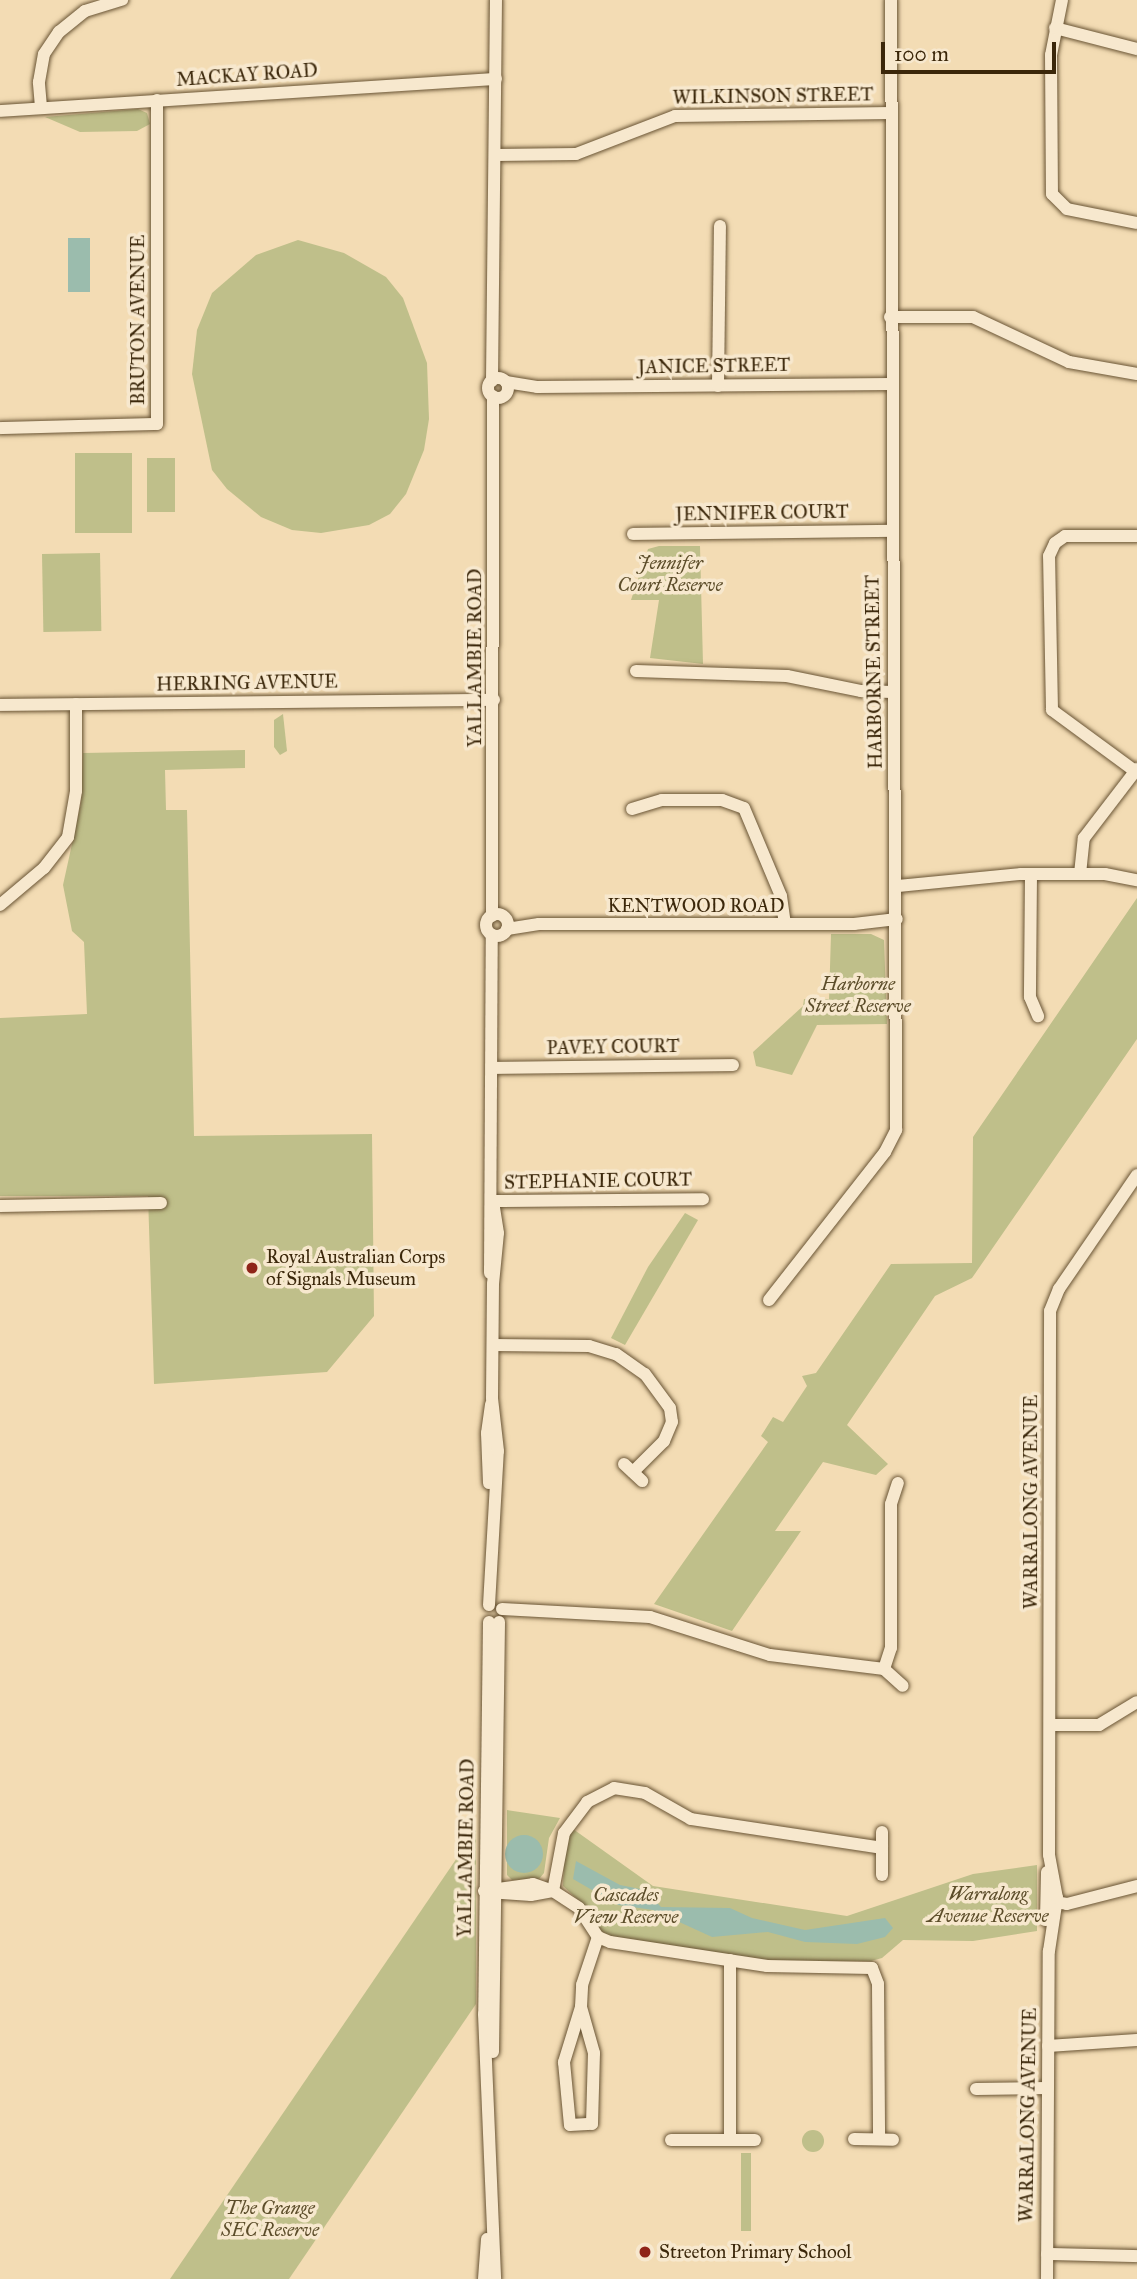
<!DOCTYPE html>
<html>
<head>
<meta charset="utf-8">
<style>
	body { margin:0 }
	#map { position:relative; width:1137px; height:2279px; overflow:hidden; background:#f3dcb4; font-family:"IM FELL Great Primer",serif }
	div>[style] { position:absolute }
	.green>* { inset:0; background:#bfbf8a; transform-origin:0 0 }
	.round { border-radius:50% }
	.water>* { inset:0; background:#9bbcad; transform-origin:0 0 }
	.roads { filter:drop-shadow(0 0 2px #695434) drop-shadow(0 0 2px #695434) }
	.minor>* { height:12px; margin:-6px; padding:0 6px; transform-origin:6px; border-radius:6px; background:#f7e8ce }
	.minor>.ring { margin:-6px; padding:0; box-sizing:content-box; background:none; border:12px solid #f7e8ce; border-radius:50% }
	.dots>* { width:19px; height:19px; translate:-50% -50%; box-sizing:border-box; border:4px solid #f7e8ce; border-radius:50% }
	span { translate:-50% -50%; white-space:nowrap; text-align:center; line-height:1.15; -webkit-text-stroke:7px #f7e8ce; paint-order:stroke }
	.street-label { font-size:19px; color:#3b270a }
	.park-label { font-size:19px; color:#5c4d2a; font-style:italic }
	.poi-label { font-size:19px; color:#3b270a }
	.left { translate:0 -50%; text-align:left }
	.scale { position:absolute; left:881px; top:42px; width:175px; height:32px; box-sizing:border-box; border:4px solid #3b270a; border-top:0; padding-left:9px; font-size:21px; line-height:24px; white-space:nowrap; color:#3b270a; -webkit-text-stroke:5px #f7e8ce; paint-order:stroke }
</style>
</head>
<body>
<div id="map">
	<div class="green">
		<i style="clip-path:polygon(138px 109px,147px 113px,150px 124px,137px 131px,80px 132px,45px 117px)"></i>
		<i style="clip-path:polygon(298px 240px,344px 253px,386px 277px,403px 298px,427px 363px,429px 419px,424px 450px,406px 494px,390px 514px,369px 525px,321px 533px,292px 530px,261px 517px,227px 489px,212px 470px,192px 374px,197px 330px,212px 293px,256px 255px)"></i>
		<i style="left:75px;top:453px;width:57px;height:80px"></i>
		<i style="left:175px;top:458px;width:54px;height:28px;rotate:90deg"></i>
		<i style="clip-path:polygon(659px 546px,700px 546px,703px 664px,650px 658px,659px 600px,631px 600px,648px 549px)"></i>
		<i style="left:100px;top:553px;width:78px;height:58px;rotate:89deg"></i>
		<i style="clip-path:polygon(283px 714px,287px 751px,280px 755px,274px 747px,274px 720px)"></i>
		<i style="clip-path:polygon(245px 750px,245px 768px,165px 770px,166px 810px,187px 810px,194px 1136px,372px 1134px,374px 1316px,327px 1372px,154px 1384px,148px 1196px,0 1196px,0 1018px,87px 1014px,84px 942px,72px 931px,63px 885px,81px 803px,83px 753px)"></i>
		<i style="clip-path:polygon(1137px 898px,1137px 1039px,972px 1278px,935px 1296px,847px 1425px,888px 1464px,876px 1475px,823px 1462px,775px 1531px,801px 1531px,732px 1631px,654px 1604px,768px 1442px,761px 1436px,773px 1417px,783px 1422px,807px 1386px,802px 1376px,816px 1373px,891px 1264px,972px 1263px,973px 1137px)"></i>
		<i style="clip-path:polygon(831px 934px,871px 934px,884px 940px,887px 1024px,817px 1025px,792px 1075px,756px 1066px,753px 1052px,803px 1006px,804px 999px,829px 999px)"></i>
		<i style="clip-path:polygon(685px 1213px,698px 1220px,625px 1345px,611px 1338px,648px 1267px)"></i>
		<i style="clip-path:polygon(507px 1810px,560px 1818px,549px 1838px,544px 1873px,539px 1879px,512px 1880px,507px 1875px)"></i>
		<i style="clip-path:polygon(573px 1829px,653px 1886px,847px 1916px,973px 1874px,1037px 1865px,1037px 1931px,973px 1941px,903px 1940px,882px 1958px,871px 1961px,768px 1961px,609px 1936px,597px 1928px,588px 1909px,563px 1886px,565px 1843px)"></i>
		<i style="clip-path:polygon(476px 1830px,476px 2004px,289px 2279px,170px 2279px)"></i>
		<i class="round" style="left:802px;top:2130px;width:22px;height:22px"></i>
		<i style="left:741px;top:2153px;width:10px;height:78px"></i>
	</div>
	<div class="water">
		<i style="left:68px;top:238px;width:22px;height:54px"></i>
		<i class="round" style="left:505px;top:1835px;width:38px;height:38px"></i>
		<i style="clip-path:polygon(576px 1861px,620px 1885px,645px 1890px,661px 1907px,730px 1908px,752px 1918px,805px 1930px,885px 1918px,893px 1928px,885px 1937px,857px 1944px,805px 1942px,768px 1932px,712px 1937px,653px 1910px,618px 1905px,573px 1879px)"></i>
	</div>
	<div class="roads">
		<div class="minor">
			<i style="left:1062px;top:0;width:56px;rotate:101.3deg"></i>
			<i style="left:1051px;top:55px;width:139px;rotate:89.6deg"></i>
			<i style="left:1052px;top:194px;width:21px;rotate:45deg"></i>
			<i style="left:1067px;top:209px;width:71px;rotate:11.3deg"></i>
			<i style="left:1055px;top:28px;width:85px;rotate:14.4deg"></i>
			<i style="left:41px;top:107px;width:25px;rotate:-95deg"></i>
			<i style="left:39px;top:82px;width:28px;rotate:-80deg"></i>
			<i style="left:44px;top:54px;width:27px;rotate:-56deg"></i>
			<i style="left:59px;top:32px;width:33px;rotate:-39deg"></i>
			<i style="left:85px;top:11px;width:39px;rotate:-17deg"></i>
			<i style="left:0;top:111px;width:497px;rotate:-3.7deg"></i>
			<i style="left:496px;top:155px;width:80px;rotate:-0.7deg"></i>
			<i style="left:576px;top:154px;width:106px;rotate:-21deg"></i>
			<i style="left:675px;top:116px;width:216px;rotate:-0.8deg"></i>
			<i style="left:890px;top:317px;width:83px"></i>
			<i style="left:973px;top:317px;width:106px;rotate:25.1deg"></i>
			<i style="left:1069px;top:362px;width:69px;rotate:10deg"></i>
			<i class="ring" style="left:488px;top:378px;width:8px;height:8px"></i>
			<i style="left:492px;top:381px;width:381px;rotate:-89.4deg"></i>
			<i style="left:506px;top:382px;width:31px;rotate:9deg"></i>
			<i style="left:537px;top:387px;width:354px;rotate:-0.5deg"></i>
			<i style="left:718px;top:386px;width:160px;rotate:-89.3deg"></i>
			<i style="left:0;top:428px;width:157px;rotate:-1.5deg"></i>
			<i style="left:157px;top:424px;width:324px;rotate:-90deg"></i>
			<i style="left:633px;top:534px;width:258px;rotate:-0.7deg"></i>
			<i style="left:636px;top:671px;width:151px;rotate:1.9deg"></i>
			<i style="left:787px;top:676px;width:76px;rotate:11.5deg"></i>
			<i style="left:861px;top:691px;width:31px;rotate:2deg"></i>
			<i style="left:0;top:705px;width:494px;rotate:-0.6deg"></i>
			<i style="left:1135px;top:771px;width:103px;rotate:-143.7deg"></i>
			<i style="left:1052px;top:710px;width:154px;rotate:-91.1deg"></i>
			<i style="left:1049px;top:556px;width:14px;rotate:-65deg"></i>
			<i style="left:1055px;top:543px;width:12px;rotate:-35deg"></i>
			<i style="left:1065px;top:536px;width:72px"></i>
			<i style="left:632px;top:809px;width:31px;rotate:-17deg"></i>
			<i style="left:662px;top:800px;width:60px"></i>
			<i style="left:722px;top:800px;width:23px;rotate:20deg"></i>
			<i style="left:744px;top:808px;width:95px;rotate:67.2deg"></i>
			<i style="left:781px;top:896px;width:28px;rotate:82deg"></i>
			<i style="left:1031px;top:874px;width:123px;rotate:90.5deg"></i>
			<i style="left:1030px;top:997px;width:21px;rotate:67deg"></i>
			<i style="left:1080px;top:874px;width:36px;rotate:-84deg"></i>
			<i style="left:1084px;top:838px;width:87px;rotate:-52.5deg"></i>
			<i style="left:898px;top:886px;width:124px;rotate:-5.6deg"></i>
			<i style="left:1021px;top:874px;width:84px"></i>
			<i style="left:1105px;top:874px;width:33px;rotate:11deg"></i>
			<i style="left:0;top:905px;width:57px;rotate:-40.1deg"></i>
			<i style="left:44px;top:868px;width:39px;rotate:-52deg"></i>
			<i style="left:68px;top:837px;width:47px;rotate:-80.1deg"></i>
			<i style="left:76px;top:791px;width:87px;rotate:-90deg"></i>
			<i class="ring" style="left:486px;top:914px;width:10px;height:10px"></i>
			<i style="left:492px;top:916px;width:520px;rotate:-89.89deg"></i>
			<i style="left:507px;top:929px;width:32px;rotate:-9deg"></i>
			<i style="left:539px;top:924px;width:315px"></i>
			<i style="left:854px;top:924px;width:43px;rotate:-6.6deg"></i>
			<i style="left:493px;top:1068px;width:240px;rotate:-0.7deg"></i>
			<i style="left:493px;top:1201px;width:210px;rotate:-0.5deg"></i>
			<i style="left:0;top:1206px;width:161px;rotate:-1.1deg"></i>
			<i style="left:490px;top:1273px;width:338px;rotate:-89.7deg"></i>
			<i style="left:769px;top:1300px;width:188px;rotate:-51.9deg"></i>
			<i style="left:885px;top:1152px;width:25px;rotate:-63deg"></i>
			<i style="left:896px;top:1130px;width:1130px;rotate:-90.25deg"></i>
			<i style="left:493px;top:1345px;width:96px;rotate:0.6deg"></i>
			<i style="left:589px;top:1346px;width:28px;rotate:17deg"></i>
			<i style="left:616px;top:1354px;width:35px;rotate:35deg"></i>
			<i style="left:645px;top:1374px;width:42px;rotate:53.7deg"></i>
			<i style="left:670px;top:1408px;width:14px;rotate:82deg"></i>
			<i style="left:672px;top:1422px;width:21px;rotate:113deg"></i>
			<i style="left:664px;top:1441px;width:44px;rotate:135deg"></i>
			<i style="left:624px;top:1464px;width:25px;rotate:43deg"></i>
			<i style="left:489px;top:1483px;width:50px;rotate:-92.3deg"></i>
			<i style="left:487px;top:1433px;width:29px;rotate:-82deg"></i>
			<i style="left:489px;top:1605px;width:154px;rotate:-86.7deg"></i>
			<i style="left:498px;top:1451px;width:53px;rotate:-96.5deg"></i>
			<i style="left:492px;top:1398px;width:114px;rotate:-89.5deg"></i>
			<i style="left:493px;top:1284px;width:51px;rotate:-84.4deg"></i>
			<i style="left:498px;top:1233px;width:32px;rotate:-99deg"></i>
			<i style="left:502px;top:1609px;width:148px;rotate:3.1deg"></i>
			<i style="left:650px;top:1617px;width:126px;rotate:17.6deg"></i>
			<i style="left:770px;top:1655px;width:115px;rotate:7deg"></i>
			<i style="left:884px;top:1669px;width:22px;rotate:-72deg"></i>
			<i style="left:891px;top:1648px;width:144px;rotate:-90deg"></i>
			<i style="left:891px;top:1504px;width:22px;rotate:-72deg"></i>
			<i style="left:489px;top:1622px;width:392px;rotate:90.7deg"></i>
			<i style="left:484px;top:2014px;width:265px;rotate:87.6deg"></i>
			<i style="left:884px;top:1669px;width:25px;rotate:42deg"></i>
			<i style="left:1050px;top:1725px;width:49px"></i>
			<i style="left:1099px;top:1725px;width:44px;rotate:-31.2deg"></i>
			<i style="left:882px;top:1832px;width:43px;rotate:90deg"></i>
			<i style="left:484px;top:1891px;width:49px;rotate:-8.1deg"></i>
			<i style="left:533px;top:1884px;width:21px;rotate:19deg"></i>
			<i style="left:553px;top:1891px;width:31px;rotate:33deg"></i>
			<i style="left:579px;top:1908px;width:35px;rotate:57deg"></i>
			<i style="left:598px;top:1937px;width:13px;rotate:23deg"></i>
			<i style="left:610px;top:1942px;width:159px;rotate:8.7deg"></i>
			<i style="left:767px;top:1966px;width:105px;rotate:1.1deg"></i>
			<i style="left:872px;top:1968px;width:17px;rotate:69deg"></i>
			<i style="left:878px;top:1984px;width:154px;rotate:89.6deg"></i>
			<i style="left:553px;top:1891px;width:59px;rotate:-79.3deg"></i>
			<i style="left:564px;top:1833px;width:39px;rotate:-53deg"></i>
			<i style="left:587px;top:1802px;width:30px;rotate:-27deg"></i>
			<i style="left:614px;top:1788px;width:31px;rotate:9deg"></i>
			<i style="left:645px;top:1793px;width:53px;rotate:29.5deg"></i>
			<i style="left:691px;top:1819px;width:193px;rotate:8.6deg"></i>
			<i style="left:488px;top:1892px;width:43px;rotate:4deg"></i>
			<i style="left:531px;top:1895px;width:22px;rotate:-10deg"></i>
			<i style="left:1049px;top:1901px;width:18px;rotate:9deg"></i>
			<i style="left:1067px;top:1904px;width:72px;rotate:-14.4deg"></i>
			<i style="left:1046px;top:1920px;width:48px;rotate:-88.8deg"></i>
			<i style="left:581px;top:2007px;width:58px;rotate:107.2deg"></i>
			<i style="left:564px;top:2062px;width:63px;rotate:84.6deg"></i>
			<i style="left:570px;top:2125px;width:22px;rotate:-3deg"></i>
			<i style="left:592px;top:2124px;width:71px;rotate:-88.4deg"></i>
			<i style="left:594px;top:2053px;width:48px;rotate:-105.8deg"></i>
			<i style="left:581px;top:2007px;width:22px;rotate:-87deg"></i>
			<i style="left:582px;top:1985px;width:51px;rotate:-71.6deg"></i>
			<i style="left:1048px;top:2046px;width:89px;rotate:-3.9deg"></i>
			<i style="left:493px;top:2052px;width:430px;rotate:-89.2deg"></i>
			<i style="left:976px;top:2089px;width:71px;rotate:-0.8deg"></i>
			<i style="left:854px;top:2139px;width:39px;rotate:1deg"></i>
			<i style="left:671px;top:2140px;width:84px"></i>
			<i style="left:730px;top:2140px;width:180px;rotate:-90deg"></i>
			<i style="left:1047px;top:2254px;width:90px;rotate:1.3deg"></i>
			<i style="left:484px;top:2279px;width:40px;rotate:-85.7deg"></i>
			<i style="left:1047px;top:2279px;width:328px;rotate:-89.7deg"></i>
			<i style="left:1049px;top:1951px;width:54px;rotate:-81.4deg"></i>
			<i style="left:1057px;top:1898px;width:44px;rotate:-100.5deg"></i>
			<i style="left:1049px;top:1855px;width:544px;rotate:-89.89deg"></i>
			<i style="left:1050px;top:1311px;width:24px;rotate:-68deg"></i>
			<i style="left:1059px;top:1289px;width:138px;rotate:-55.6deg"></i>
		</div>
	</div>
	<div class="dots">
		<i style="left:252px;top:1268px;background:#8f2418"></i>
		<i style="left:645px;top:2252px;background:#8f2418"></i>
	</div>
	<div class="street-label">
		<span style="left:247px;top:75px;rotate:-4deg">MACKAY ROAD</span>
		<span style="left:773px;top:96px;rotate:-1deg">WILKINSON STREET</span>
		<span style="left:138px;top:320px;rotate:-90deg">BRUTON AVENUE</span>
		<span style="left:714px;top:366px;rotate:-1deg">JANICE STREET</span>
		<span style="left:762px;top:513px;rotate:-1deg">JENNIFER COURT</span>
		<span style="left:475px;top:658px;rotate:-90deg">YALLAMBIE ROAD</span>
		<span style="left:874px;top:672px;rotate:-91deg">HARBORNE STREET</span>
		<span style="left:247px;top:683px;rotate:-1deg">HERRING AVENUE</span>
		<span style="left:696px;top:906px">KENTWOOD ROAD</span>
		<span style="left:613px;top:1047px;rotate:-1deg">PAVEY COURT</span>
		<span style="left:598px;top:1181px;rotate:-1deg">STEPHANIE COURT</span>
		<span style="left:1031px;top:1502px;rotate:-90deg">WARRALONG AVENUE</span>
		<span style="left:466px;top:1848px;rotate:-89deg">YALLAMBIE ROAD</span>
		<span style="left:1028px;top:2115px;rotate:-89deg">WARRALONG AVENUE</span>
	</div>
	<div class="park-label">
		<span style="left:670px;top:574px">Jennifer<br>Court Reserve</span>
		<span style="left:858px;top:995px">Harborne<br>Street Reserve</span>
		<span style="left:988px;top:1905px">Warralong<br>Avenue Reserve</span>
		<span style="left:626px;top:1906px">Cascades<br>View Reserve</span>
		<span style="left:270px;top:2219px">The Grange<br>SEC Reserve</span>
	</div>
	<div class="poi-label">
		<span class="left" style="left:266px;top:1268px">Royal Australian Corps<br>of Signals Museum</span>
		<span class="left" style="left:659px;top:2252px">Streeton Primary School</span>
	</div>
	<div class="scale">100 m</div>
</div>
</body>
</html>
